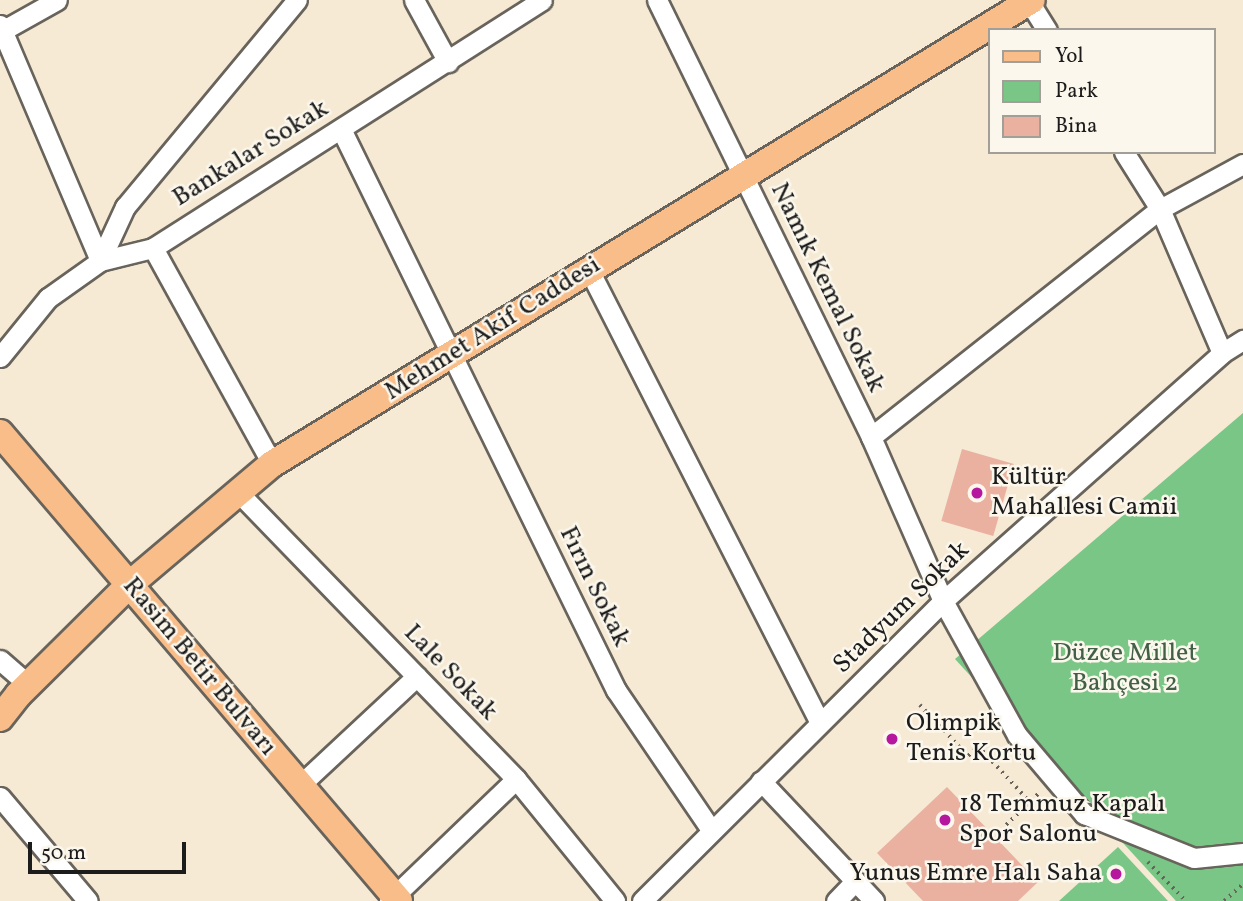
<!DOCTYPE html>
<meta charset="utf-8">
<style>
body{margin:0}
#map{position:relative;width:1243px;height:901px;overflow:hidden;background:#f6ead4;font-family:Vollkorn,serif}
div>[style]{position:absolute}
.green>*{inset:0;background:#79c686}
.building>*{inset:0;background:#eab0a0;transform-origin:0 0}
.path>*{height:3.5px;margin-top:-1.75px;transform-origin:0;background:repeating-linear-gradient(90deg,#68645c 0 2px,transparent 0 7px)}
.roads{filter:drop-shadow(2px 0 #68645c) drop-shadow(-2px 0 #68645c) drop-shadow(0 2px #68645c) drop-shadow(0 -2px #68645c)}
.minor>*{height:19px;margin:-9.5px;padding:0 9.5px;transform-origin:9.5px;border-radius:9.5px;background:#fff}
.major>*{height:26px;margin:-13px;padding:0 13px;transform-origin:13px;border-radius:13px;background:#f8bd89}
.dots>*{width:19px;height:19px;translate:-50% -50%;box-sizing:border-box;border:4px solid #fbf7ec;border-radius:50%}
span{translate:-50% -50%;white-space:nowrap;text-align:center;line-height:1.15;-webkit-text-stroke:5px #fbf7ec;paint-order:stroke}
.street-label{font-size:26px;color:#1c1c1c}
.poi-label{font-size:26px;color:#1c1c1c}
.left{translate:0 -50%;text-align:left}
.right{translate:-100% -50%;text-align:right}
.park-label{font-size:26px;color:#416046}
.legend{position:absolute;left:988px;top:28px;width:228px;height:126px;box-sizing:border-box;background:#fbf7ec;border:2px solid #a29f99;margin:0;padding:9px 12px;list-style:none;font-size:21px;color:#1c1c1c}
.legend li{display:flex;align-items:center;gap:14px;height:35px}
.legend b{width:35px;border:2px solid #a29f99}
.scale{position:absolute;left:28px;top:842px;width:158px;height:32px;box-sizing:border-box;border:4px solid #1c1c1c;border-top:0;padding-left:9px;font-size:21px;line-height:24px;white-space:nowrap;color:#1c1c1c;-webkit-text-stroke:5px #fbf7ec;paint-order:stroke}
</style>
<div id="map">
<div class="green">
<i style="clip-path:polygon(1243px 413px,1243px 901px,1176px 901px,955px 659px)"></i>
<i style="clip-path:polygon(1118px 847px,1168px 901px,1059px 901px)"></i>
</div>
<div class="building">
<i style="left:962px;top:449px;width:54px;height:75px;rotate:16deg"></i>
<i style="clip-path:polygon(947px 787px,1038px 882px,1018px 901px,923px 901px,877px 853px)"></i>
</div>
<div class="path">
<i style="left:920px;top:705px;width:70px;rotate:46.7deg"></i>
<i style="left:968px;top:756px;width:14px;rotate:-45deg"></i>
<i style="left:978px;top:746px;width:76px;rotate:47.1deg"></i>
<i style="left:1006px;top:825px;width:47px;rotate:-44.1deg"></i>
<i style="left:1148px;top:862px;width:54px;rotate:45.7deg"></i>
<i style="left:1224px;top:901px;width:25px;rotate:-42deg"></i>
</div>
<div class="roads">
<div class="minor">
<i style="left:414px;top:0;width:71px;rotate:61.3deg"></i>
<i style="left:657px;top:0;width:487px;rotate:63.9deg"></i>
<i style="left:871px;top:437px;width:179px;rotate:66.3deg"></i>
<i style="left:943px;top:601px;width:153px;rotate:61.1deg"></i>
<i style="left:1017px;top:735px;width:104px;rotate:49.7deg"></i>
<i style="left:1084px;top:814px;width:118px;rotate:21.8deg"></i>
<i style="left:1194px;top:858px;width:49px;rotate:-5.8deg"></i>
<i style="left:1028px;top:0;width:36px;rotate:58deg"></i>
<i style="left:0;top:25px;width:256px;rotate:67deg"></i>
<i style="left:0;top:32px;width:65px;rotate:-29.3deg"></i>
<i style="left:341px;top:129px;width:625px;rotate:63.89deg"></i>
<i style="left:616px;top:690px;width:169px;rotate:55.8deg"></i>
<i style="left:1124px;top:152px;width:67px;rotate:57.7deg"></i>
<i style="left:1160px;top:209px;width:157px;rotate:66.7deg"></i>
<i style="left:153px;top:248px;width:247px;rotate:61.1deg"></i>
<i style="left:100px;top:261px;width:60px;rotate:-65.2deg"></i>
<i style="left:125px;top:207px;width:269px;rotate:-50.3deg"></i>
<i style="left:589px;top:270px;width:508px;rotate:62.98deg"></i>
<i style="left:0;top:357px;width:76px;rotate:-50.9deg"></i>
<i style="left:48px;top:298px;width:64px;rotate:-35.4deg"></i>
<i style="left:100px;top:261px;width:55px;rotate:-13.8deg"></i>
<i style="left:153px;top:248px;width:461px;rotate:-32.5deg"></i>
<i style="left:871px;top:437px;width:368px;rotate:-38.3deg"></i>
<i style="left:1160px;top:209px;width:94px;rotate:-28.5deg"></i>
<i style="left:237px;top:491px;width:401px;rotate:45.9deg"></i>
<i style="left:516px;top:779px;width:157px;rotate:50.9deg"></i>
<i style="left:0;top:660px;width:38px;rotate:41deg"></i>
<i style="left:761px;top:781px;width:165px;rotate:46.7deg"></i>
<i style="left:299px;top:786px;width:161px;rotate:-43deg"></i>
<i style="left:0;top:797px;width:136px;rotate:49.8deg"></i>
<i style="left:389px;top:901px;width:176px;rotate:-43.8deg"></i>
<i style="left:642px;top:901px;width:425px;rotate:-44.9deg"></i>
<i style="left:943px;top:601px;width:373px;rotate:-41.6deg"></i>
<i style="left:1222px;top:353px;width:25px;rotate:-32deg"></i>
<i style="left:836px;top:901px;width:28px;rotate:-46deg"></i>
</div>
<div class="major">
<i style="left:0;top:433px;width:615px;rotate:49.55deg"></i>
<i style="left:0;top:718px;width:29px;rotate:-52deg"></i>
<i style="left:18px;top:695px;width:158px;rotate:-44.7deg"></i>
<i style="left:130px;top:584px;width:186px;rotate:-40.2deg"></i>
<i style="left:272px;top:464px;width:890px;rotate:-31.41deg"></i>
</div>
</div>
<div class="dots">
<i style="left:977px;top:493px;background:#b5179e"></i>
<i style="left:892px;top:739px;background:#b5179e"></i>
<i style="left:945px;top:820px;background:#b5179e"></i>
<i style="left:1116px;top:874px;background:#b5179e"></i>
</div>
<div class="street-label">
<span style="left:251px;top:154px;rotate:-32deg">Bankalar Sokak</span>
<span style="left:827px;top:288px;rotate:64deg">Namık Kemal Sokak</span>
<span style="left:493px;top:329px;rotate:-32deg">Mehmet Akif Caddesi</span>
<span style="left:594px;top:587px;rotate:64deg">Fırın Sokak</span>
<span style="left:902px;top:608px;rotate:-44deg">Stadyum Sokak</span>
<span style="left:199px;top:667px;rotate:50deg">Rasim Betir Bulvarı</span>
<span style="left:450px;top:673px;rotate:46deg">Lale Sokak</span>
</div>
<div class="poi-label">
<span class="left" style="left:991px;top:493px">Kültür<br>Mahallesi Camii</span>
<span class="left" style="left:906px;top:739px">Olimpik<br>Tenis Kortu</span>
<span class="left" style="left:959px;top:820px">18 Temmuz Kapalı<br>Spor Salonu</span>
<span class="right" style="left:1102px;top:874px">Yunus Emre Halı Saha</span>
</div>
<div class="park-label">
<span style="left:1125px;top:669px">Düzce Millet<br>Bahçesi 2</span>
</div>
<ul class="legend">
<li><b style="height:9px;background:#f8bd89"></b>Yol</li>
<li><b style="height:19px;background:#79c686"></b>Park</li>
<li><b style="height:19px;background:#eab0a0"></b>Bina</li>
</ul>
<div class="scale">50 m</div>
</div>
